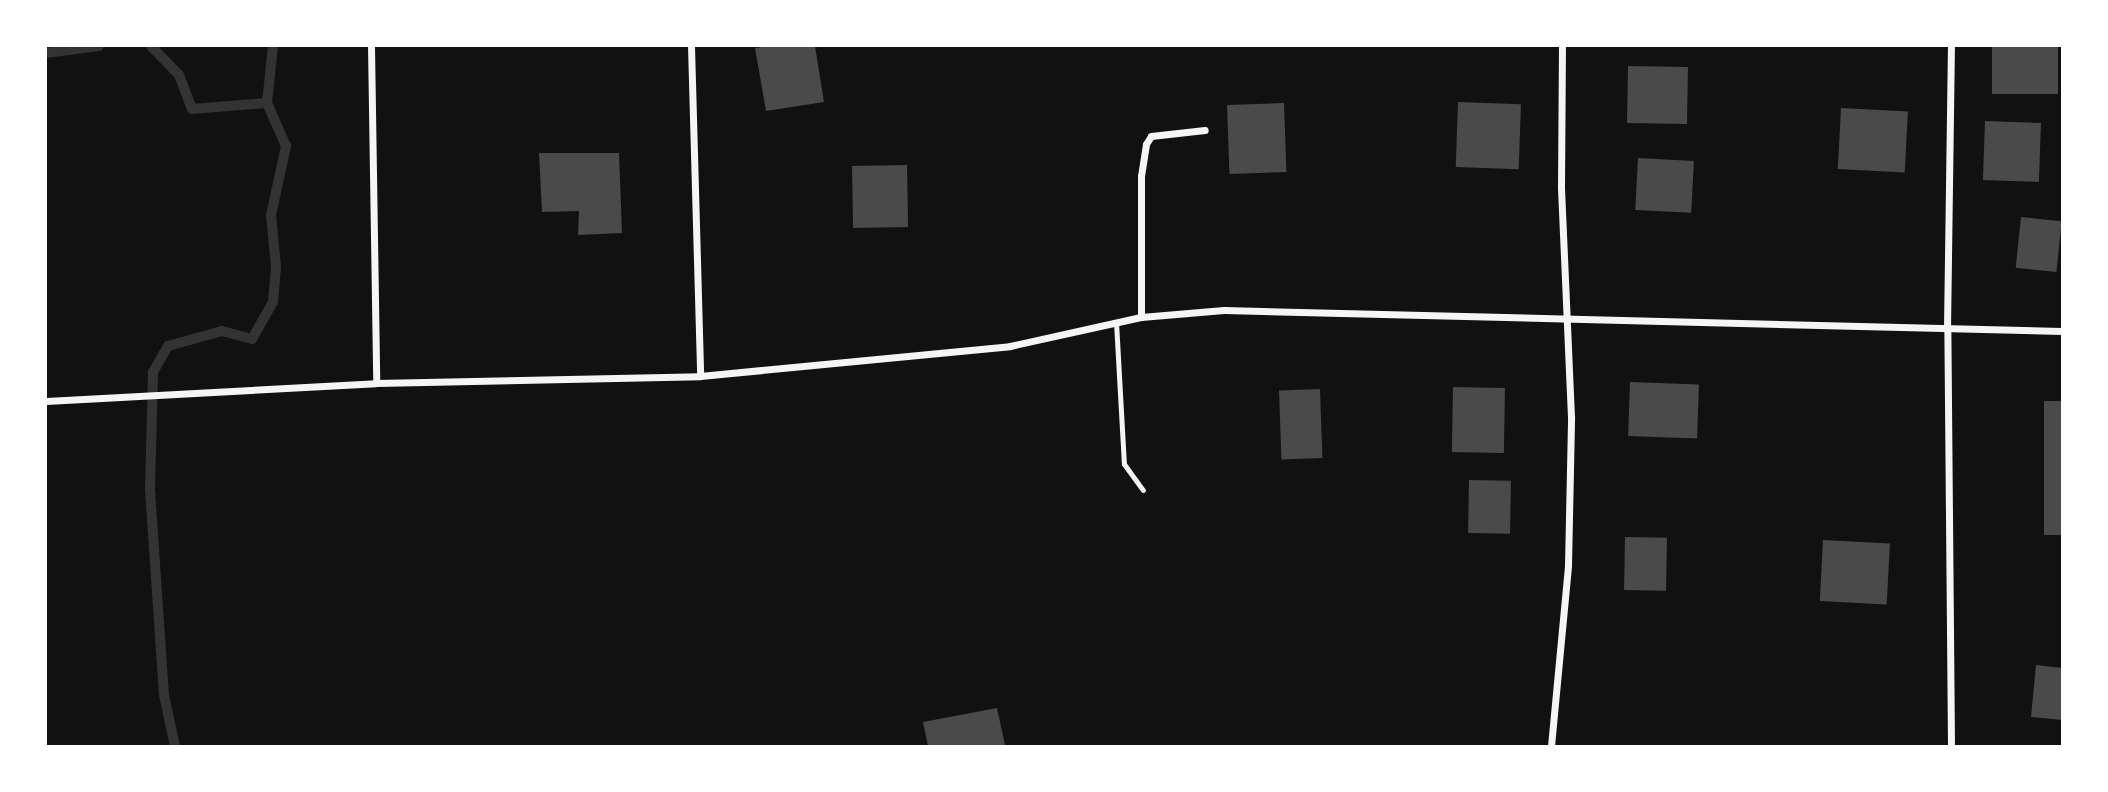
<!DOCTYPE html>
<style>
body{margin:0}
#map{position:relative;width:2108px;height:792px;overflow:hidden;background:#111;font-family:Spectral,serif}
div>[style]{position:absolute}
.stream>*{height:10px;margin:-5px;padding:0 5px;transform-origin:5px;border-radius:5px;background:#333}
.building>*{inset:0;background:#4a4a4a;transform-origin:0 0}
.service>*{height:5px;margin:-2.5px;padding:0 2.5px;transform-origin:2.5px;border-radius:2.5px;background:#f5f5f5}
.minor>*{height:7px;margin:-3.5px;padding:0 3.5px;transform-origin:3.5px;border-radius:3.5px;background:#f5f5f5}
span{translate:-50% -50%;white-space:nowrap;text-align:center;line-height:1.15;-webkit-text-stroke:6px #fff;paint-order:stroke}
.frame{position:absolute;inset:0;border:47px solid #fff;pointer-events:none}
</style>
<div id="map">
<div class="stream">
<i style="left:151px;top:46px;width:40px;rotate:46deg"></i>
<i style="left:179px;top:75px;width:36px;rotate:69deg"></i>
<i style="left:192px;top:109px;width:75px;rotate:-4.6deg"></i>
<i style="left:46px;top:53px;width:53px;rotate:-7.5deg"></i>
<i style="left:175px;top:746px;width:52px;rotate:-102.2deg"></i>
<i style="left:164px;top:695px;width:207px;rotate:-93.9deg"></i>
<i style="left:150px;top:488px;width:116px;rotate:-88.5deg"></i>
<i style="left:153px;top:372px;width:30px;rotate:-60deg"></i>
<i style="left:168px;top:346px;width:56px;rotate:-15.5deg"></i>
<i style="left:222px;top:331px;width:31px;rotate:15deg"></i>
<i style="left:252px;top:339px;width:43px;rotate:-60.4deg"></i>
<i style="left:273px;top:302px;width:35px;rotate:-85deg"></i>
<i style="left:276px;top:267px;width:52px;rotate:-95.5deg"></i>
<i style="left:271px;top:215px;width:71px;rotate:-77.7deg"></i>
<i style="left:286px;top:146px;width:47px;rotate:-113.8deg"></i>
<i style="left:267px;top:103px;width:57px;rotate:-84deg"></i>
</div>
<div class="building">
<i style="clip-path:polygon(770px 46px,815px 46px,824px 102px,766px 111px,755px 48px)"></i>
<i style="left:1992px;top:46px;width:66px;height:48px"></i>
<i style="left:1628px;top:66px;width:60px;height:57px;rotate:1deg"></i>
<i style="left:1458px;top:102px;width:63px;height:65px;rotate:2deg"></i>
<i style="left:1284px;top:103px;width:69px;height:57px;rotate:88deg"></i>
<i style="left:1841px;top:108px;width:67px;height:61px;rotate:3deg"></i>
<i style="left:1985px;top:121px;width:56px;height:59px;rotate:2deg"></i>
<i style="clip-path:polygon(539px 153px,619px 153px,622px 233px,578px 235px,579px 211px,542px 212px)"></i>
<i style="left:1638px;top:158px;width:56px;height:52px;rotate:3deg"></i>
<i style="left:907px;top:165px;width:62px;height:55px;rotate:89deg"></i>
<i style="left:2021px;top:217px;width:41px;height:51px;rotate:6deg"></i>
<i style="left:1630px;top:382px;width:69px;height:54px;rotate:2deg"></i>
<i style="left:1453px;top:387px;width:52px;height:65px;rotate:1deg"></i>
<i style="left:1320px;top:389px;width:69px;height:41px;rotate:88deg"></i>
<i style="left:2062px;top:401px;width:134px;height:18px;rotate:90deg"></i>
<i style="left:1469px;top:480px;width:42px;height:53px;rotate:1deg"></i>
<i style="left:1625px;top:537px;width:42px;height:53px;rotate:1deg"></i>
<i style="left:1823px;top:540px;width:67px;height:61px;rotate:3deg"></i>
<i style="clip-path:polygon(2036px 665px,2062px 668px,2062px 720px,2031px 717px)"></i>
<i style="clip-path:polygon(997px 708px,1005px 745px,928px 746px,923px 722px)"></i>
</div>
<div class="service">
<i style="left:1116px;top:322px;width:142px;rotate:86.8deg"></i>
<i style="left:1124px;top:464px;width:32px;rotate:54deg"></i>
</div>
<div class="minor">
<i style="left:371px;top:46px;width:337px;rotate:89.1deg"></i>
<i style="left:691px;top:46px;width:330px;rotate:88.4deg"></i>
<i style="left:1141px;top:317px;width:141px;rotate:-90deg"></i>
<i style="left:1141px;top:176px;width:32px;rotate:-81deg"></i>
<i style="left:1146px;top:144px;width:9px;rotate:-58deg"></i>
<i style="left:1151px;top:136px;width:54px;rotate:-6.3deg"></i>
<i style="left:46px;top:401px;width:330px;rotate:-3.1deg"></i>
<i style="left:376px;top:383px;width:324px;rotate:-1.2deg"></i>
<i style="left:700px;top:376px;width:311px;rotate:-5.5deg"></i>
<i style="left:1010px;top:346px;width:134px;rotate:-12.5deg"></i>
<i style="left:1141px;top:317px;width:83px;rotate:-4.8deg"></i>
<i style="left:1224px;top:310px;width:838px;rotate:1.44deg"></i>
<i style="left:1551px;top:746px;width:182px;rotate:-84.6deg"></i>
<i style="left:1568px;top:565px;width:148px;rotate:-88.8deg"></i>
<i style="left:1571px;top:417px;width:229px;rotate:-92.5deg"></i>
<i style="left:1561px;top:188px;width:142px;rotate:-89.6deg"></i>
<i style="left:1951px;top:746px;width:417px;rotate:-90.5deg"></i>
<i style="left:1947px;top:329px;width:283px;rotate:-89.2deg"></i>
</div>
<div class="frame"></div>
</div>
